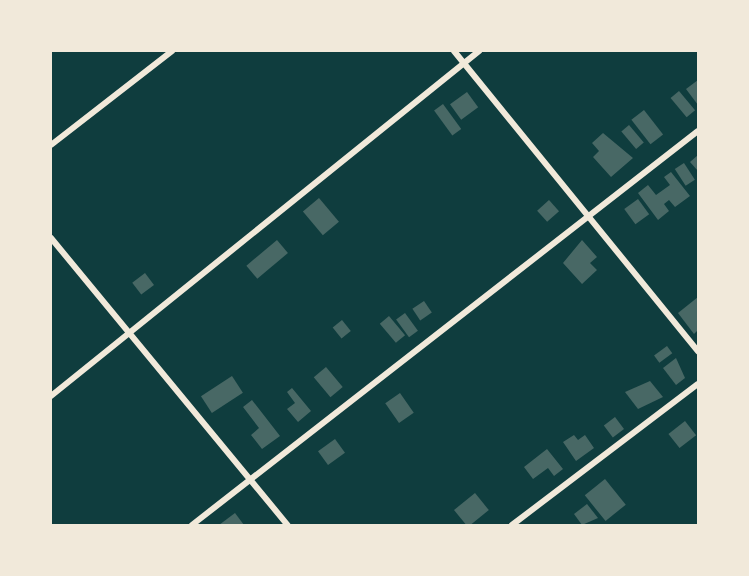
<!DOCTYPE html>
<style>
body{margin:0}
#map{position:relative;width:749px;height:576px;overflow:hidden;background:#0f3d3e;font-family:"IBM Plex Sans",sans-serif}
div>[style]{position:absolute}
.building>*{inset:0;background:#486865;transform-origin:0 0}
.minor>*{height:6px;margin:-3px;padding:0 3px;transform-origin:3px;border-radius:3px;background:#f1e9da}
span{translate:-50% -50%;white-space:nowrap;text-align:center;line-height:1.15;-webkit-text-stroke:4.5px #f1e9da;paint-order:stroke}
.frame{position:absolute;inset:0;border:52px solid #f1e9da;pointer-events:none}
</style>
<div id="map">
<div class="building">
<i style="clip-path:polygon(698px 80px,698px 105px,686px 89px)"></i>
<i style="left:679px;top:91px;width:25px;height:11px;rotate:50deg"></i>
<i style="left:467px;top:92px;width:19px;height:21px;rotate:54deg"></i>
<i style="left:443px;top:104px;width:31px;height:11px;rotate:54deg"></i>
<i style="left:644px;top:110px;width:31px;height:16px;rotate:52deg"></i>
<i style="left:629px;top:125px;width:23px;height:10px;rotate:50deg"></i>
<i style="clip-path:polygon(603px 133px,633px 158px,611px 177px,593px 157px,599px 151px,592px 143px)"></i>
<i style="clip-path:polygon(698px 155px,698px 171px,690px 162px)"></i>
<i style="left:684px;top:163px;width:20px;height:11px;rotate:57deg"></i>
<i style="clip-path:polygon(671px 172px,690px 196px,675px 207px,669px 200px,664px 204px,669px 211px,658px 220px,638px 193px,648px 185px,656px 195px,670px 185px,664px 177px)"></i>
<i style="left:319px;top:198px;width:31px;height:21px;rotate:50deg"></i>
<i style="left:638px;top:199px;width:19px;height:17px;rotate:54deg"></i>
<i style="left:549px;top:200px;width:15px;height:16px;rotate:48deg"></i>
<i style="left:277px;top:240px;width:17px;height:40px;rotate:50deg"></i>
<i style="clip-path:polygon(582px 240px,597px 257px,590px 263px,597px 270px,582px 284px,563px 263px)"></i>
<i style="left:145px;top:273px;width:15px;height:16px;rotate:53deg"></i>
<i style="clip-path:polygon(698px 297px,698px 330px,694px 334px,678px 313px)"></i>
<i style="left:424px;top:301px;width:14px;height:14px;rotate:56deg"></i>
<i style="left:405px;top:313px;width:22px;height:11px;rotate:54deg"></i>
<i style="left:389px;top:316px;width:25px;height:12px;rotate:50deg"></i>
<i style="left:342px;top:320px;width:14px;height:12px;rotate:51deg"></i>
<i style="left:667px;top:346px;width:9px;height:16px;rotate:54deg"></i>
<i style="clip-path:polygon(676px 358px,685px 378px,676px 385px,663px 368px)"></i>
<i style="left:326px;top:367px;width:26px;height:16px;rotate:50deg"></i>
<i style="left:232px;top:376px;width:20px;height:37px;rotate:57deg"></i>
<i style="clip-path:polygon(650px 381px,663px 397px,638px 409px,625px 392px)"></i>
<i style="clip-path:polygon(292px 388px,311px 411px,298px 422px,287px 409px,295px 403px,287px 392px)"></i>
<i style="left:400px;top:393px;width:24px;height:18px;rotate:55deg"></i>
<i style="clip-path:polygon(252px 400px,280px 436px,262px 449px,251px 435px,259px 428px,243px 407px)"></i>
<i style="left:615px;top:417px;width:15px;height:14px;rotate:53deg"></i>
<i style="left:685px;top:421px;width:18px;height:21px;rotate:52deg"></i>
<i style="clip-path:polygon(574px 435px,578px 440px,585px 435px,594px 448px,576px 461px,563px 442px)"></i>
<i style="left:335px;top:439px;width:17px;height:21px;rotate:54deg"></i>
<i style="clip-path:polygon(547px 449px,563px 469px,554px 476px,548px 468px,533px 479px,524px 467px)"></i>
<i style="left:605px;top:479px;width:33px;height:26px;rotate:51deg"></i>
<i style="left:475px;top:493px;width:22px;height:27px;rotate:51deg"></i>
<i style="clip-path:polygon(587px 504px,598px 518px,582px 525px,574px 514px)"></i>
<i style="clip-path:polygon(235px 513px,244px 525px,219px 525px)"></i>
</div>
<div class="minor">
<i style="left:454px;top:51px;width:387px;rotate:50.9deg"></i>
<i style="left:51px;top:145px;width:153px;rotate:-37.8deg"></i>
<i style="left:51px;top:238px;width:372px;rotate:50.5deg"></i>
<i style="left:51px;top:396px;width:550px;rotate:-38.87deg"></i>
<i style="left:192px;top:525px;width:641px;rotate:-37.91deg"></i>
<i style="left:512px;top:525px;width:233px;rotate:-37.2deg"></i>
</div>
<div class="frame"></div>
</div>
